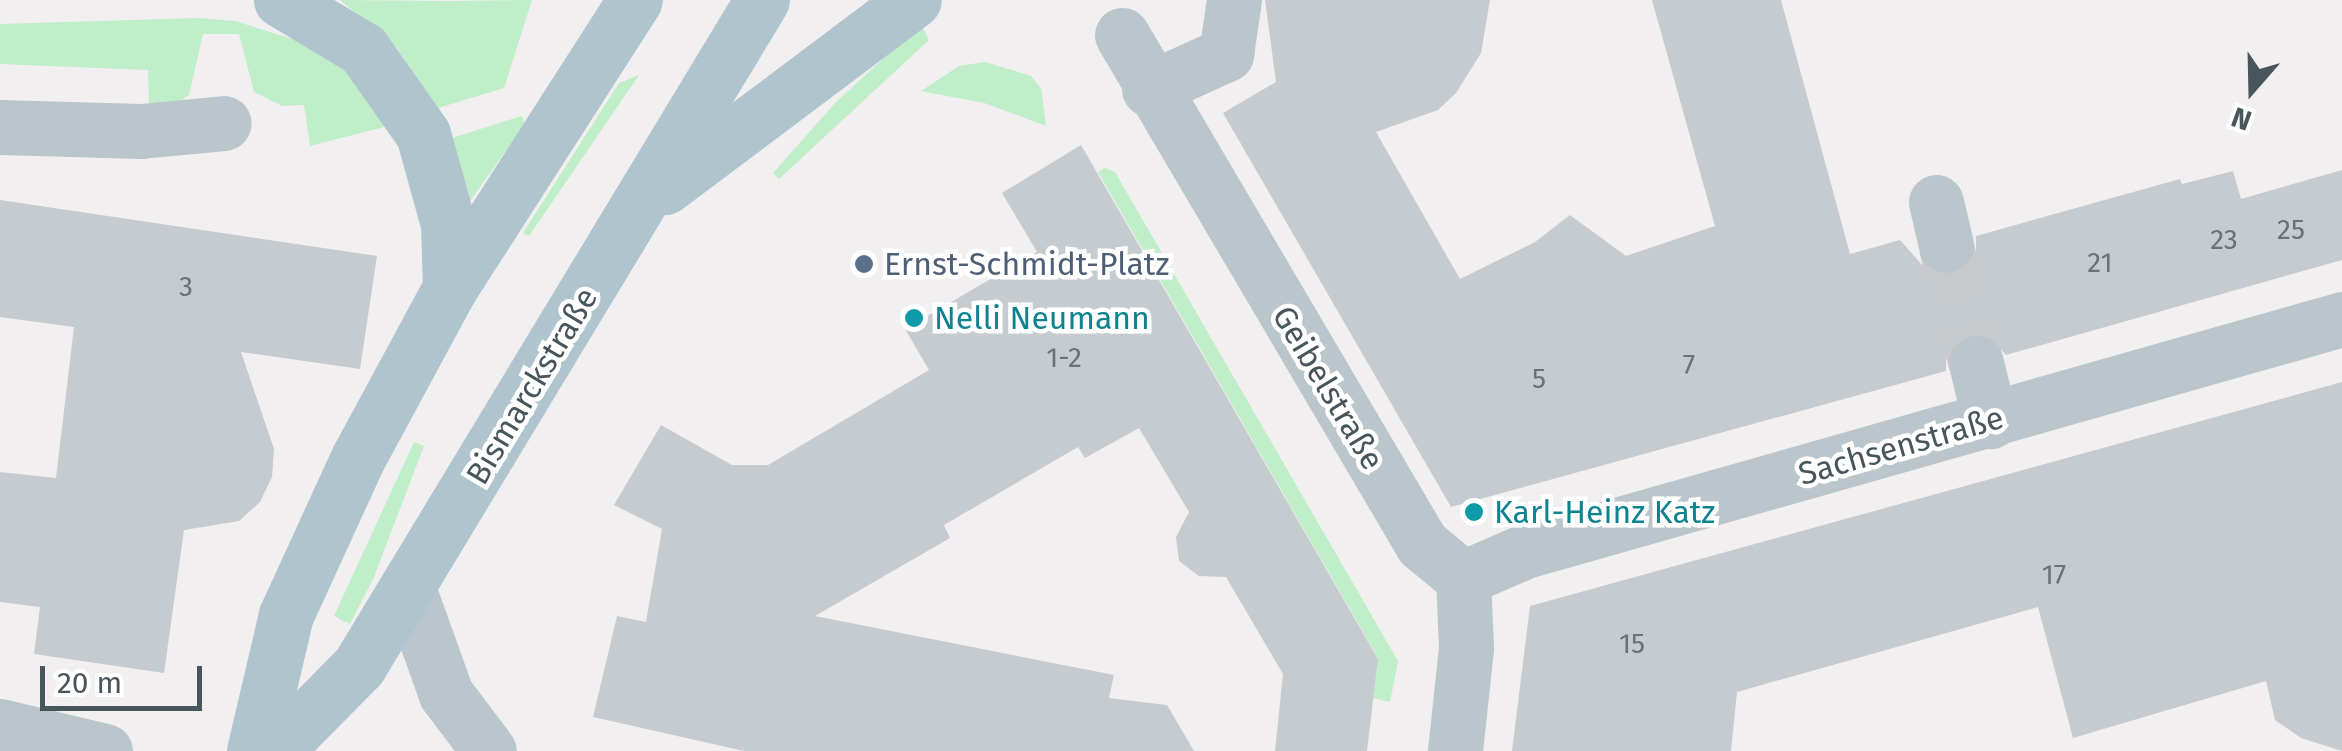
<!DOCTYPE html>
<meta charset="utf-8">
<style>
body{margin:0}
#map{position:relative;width:2342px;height:751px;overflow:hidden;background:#f2eff0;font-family:"Fira Sans",sans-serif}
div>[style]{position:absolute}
.green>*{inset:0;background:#bfeec9}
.building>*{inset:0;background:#c6cbcf}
.minor-tunnel>*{height:55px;margin-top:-27.5px;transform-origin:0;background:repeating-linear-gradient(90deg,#c8c9cb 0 55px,transparent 0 83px)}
.minor>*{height:55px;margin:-27.5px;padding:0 27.5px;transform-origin:27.5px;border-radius:27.5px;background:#bbc6cc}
.major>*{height:55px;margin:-27.5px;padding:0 27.5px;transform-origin:27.5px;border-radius:27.5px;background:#b0c4cd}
.dots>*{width:28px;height:28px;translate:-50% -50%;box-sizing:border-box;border:5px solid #fff;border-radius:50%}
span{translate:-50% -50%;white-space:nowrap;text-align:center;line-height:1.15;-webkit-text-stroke:9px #fff;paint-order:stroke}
.number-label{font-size:28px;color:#687379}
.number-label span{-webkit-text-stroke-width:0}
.service-label{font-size:32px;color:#4e5e75}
.left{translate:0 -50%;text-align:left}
.culture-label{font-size:32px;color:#0d838f}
.street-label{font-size:32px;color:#48565c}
.north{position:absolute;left:2202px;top:40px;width:100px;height:100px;-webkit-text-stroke:8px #fff;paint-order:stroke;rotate:200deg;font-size:28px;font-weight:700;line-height:40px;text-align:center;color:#48565c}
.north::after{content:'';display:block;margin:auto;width:35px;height:45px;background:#48565c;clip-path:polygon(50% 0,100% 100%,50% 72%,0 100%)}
.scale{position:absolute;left:40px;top:666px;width:162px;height:45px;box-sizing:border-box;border:5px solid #48565c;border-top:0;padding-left:12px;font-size:30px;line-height:35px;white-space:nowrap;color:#48565c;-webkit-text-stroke:8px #fff;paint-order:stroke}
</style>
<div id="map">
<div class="green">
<i style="clip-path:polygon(340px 0,449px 1px,532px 0,504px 88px,435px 109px,397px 48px)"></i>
<i style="clip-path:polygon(199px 18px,235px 21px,312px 45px,347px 66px,388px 126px,310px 146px,304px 105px,282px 106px,254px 92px,239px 34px,203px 34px,189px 95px,169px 109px,149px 107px,148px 70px,0 64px,0 24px)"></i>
<i style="clip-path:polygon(921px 24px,929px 40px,779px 179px,773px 173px,836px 102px)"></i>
<i style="clip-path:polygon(985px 62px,1031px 76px,1041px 88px,1046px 126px,984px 103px,921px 91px,959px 66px)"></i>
<i style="clip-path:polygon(639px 75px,529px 236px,523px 233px,619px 83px)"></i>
<i style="clip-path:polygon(522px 116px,525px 124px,468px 204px,445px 140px)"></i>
<i style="clip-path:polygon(1105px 168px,1115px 172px,1398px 661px,1390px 702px,1373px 698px,1378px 658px,1098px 172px)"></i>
<i style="clip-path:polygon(414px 442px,424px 446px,374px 577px,350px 624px,343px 621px,334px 616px)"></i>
</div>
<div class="building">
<i style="clip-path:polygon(1265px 0,1490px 0,1481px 53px,1456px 93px,1438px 110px,1376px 132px,1460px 279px,1535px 242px,1570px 215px,1626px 256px,1715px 226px,1652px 0,1781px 0,1850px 254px,1900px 240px,1924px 267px,1952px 276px,1976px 255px,1976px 236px,2180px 179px,2182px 184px,2233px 171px,2241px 199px,2342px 170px,2342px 260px,2006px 355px,1986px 333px,1968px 333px,1946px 353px,1946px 371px,1451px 507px,1223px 113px,1276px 82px)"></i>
<i style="clip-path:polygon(1081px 145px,1378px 659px,1367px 751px,1275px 751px,1283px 674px,1226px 577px,1199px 576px,1179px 561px,1176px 537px,1189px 512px,1139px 428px,1085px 458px,1078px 447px,944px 525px,950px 538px,815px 616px,1114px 675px,1109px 698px,1167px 705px,1194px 751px,744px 751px,593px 717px,617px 616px,646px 622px,662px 529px,614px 505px,661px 425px,732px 465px,768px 465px,929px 370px,905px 329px,1037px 252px,1002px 193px)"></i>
<i style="clip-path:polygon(0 200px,377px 256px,360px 369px,241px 352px,274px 449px,272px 477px,260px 502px,239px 521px,184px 530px,164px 673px,34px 654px,40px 607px,0 602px,0 472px,56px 478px,74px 327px,0 317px)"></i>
<i style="clip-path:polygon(2342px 382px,2342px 751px,2301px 738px,2275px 720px,2266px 681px,2073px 738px,2038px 607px,1737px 692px,1731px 751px,1512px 751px,1530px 606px)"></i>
</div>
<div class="minor-tunnel">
<i style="left:1946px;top:245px;width:122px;rotate:75.7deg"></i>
</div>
<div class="minor">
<i style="left:1122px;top:35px;width:591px;rotate:59.49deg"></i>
<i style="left:1422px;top:544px;width:53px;rotate:39.7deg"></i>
<i style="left:1463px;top:578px;width:70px;rotate:87.5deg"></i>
<i style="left:1466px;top:648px;width:104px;rotate:96.1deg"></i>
<i style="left:1149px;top:89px;width:85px;rotate:-24.4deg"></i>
<i style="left:1226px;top:54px;width:55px;rotate:-81.6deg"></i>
<i style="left:0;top:127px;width:141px;rotate:1.6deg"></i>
<i style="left:141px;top:131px;width:83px;rotate:-5.5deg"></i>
<i style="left:1936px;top:202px;width:44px;rotate:76.9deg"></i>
<i style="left:1976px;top:363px;width:60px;rotate:76.4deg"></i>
<i style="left:1463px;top:578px;width:68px;rotate:-23.5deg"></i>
<i style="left:1525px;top:551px;width:849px;rotate:-15.85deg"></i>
<i style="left:408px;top:588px;width:113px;rotate:70.3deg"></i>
<i style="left:446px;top:694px;width:71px;rotate:53deg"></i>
<i style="left:0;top:726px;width:108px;rotate:13.4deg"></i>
</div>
<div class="major">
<i style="left:281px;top:0;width:96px;rotate:30.9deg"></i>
<i style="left:363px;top:49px;width:104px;rotate:54.8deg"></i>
<i style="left:423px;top:134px;width:93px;rotate:74.5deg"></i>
<i style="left:448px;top:224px;width:64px;rotate:88.2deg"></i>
<i style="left:665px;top:187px;width:311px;rotate:-36.9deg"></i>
<i style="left:254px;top:751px;width:140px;rotate:-76.8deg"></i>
<i style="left:286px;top:615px;width:173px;rotate:-65.4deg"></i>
<i style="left:358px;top:458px;width:193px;rotate:-61.6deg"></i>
<i style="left:450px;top:288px;width:342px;rotate:-57.3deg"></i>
<i style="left:275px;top:751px;width:120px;rotate:-45.3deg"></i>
<i style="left:359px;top:666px;width:778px;rotate:-58.82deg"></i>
</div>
<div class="dots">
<i style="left:864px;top:264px;background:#5c6f8a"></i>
<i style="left:914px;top:318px;background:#0f9aa8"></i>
<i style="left:1474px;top:512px;background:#0f9aa8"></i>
</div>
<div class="number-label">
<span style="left:2291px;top:230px">25</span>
<span style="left:2224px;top:240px">23</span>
<span style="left:2100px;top:263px">21</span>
<span style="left:186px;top:287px">3</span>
<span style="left:1064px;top:358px">1-2</span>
<span style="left:1689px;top:365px">7</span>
<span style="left:1539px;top:379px">5</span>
<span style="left:2054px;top:575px">17</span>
<span style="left:1632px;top:644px">15</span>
</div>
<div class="service-label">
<span class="left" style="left:884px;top:264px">Ernst-Schmidt-Platz</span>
</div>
<div class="culture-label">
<span class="left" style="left:934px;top:318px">Nelli Neumann</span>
<span class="left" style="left:1494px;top:512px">Karl-Heinz Katz</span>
</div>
<div class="street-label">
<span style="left:532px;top:386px;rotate:-59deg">Bismarckstraße</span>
<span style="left:1328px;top:388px;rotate:59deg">Geibelstraße</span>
<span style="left:1901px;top:446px;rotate:-16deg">Sachsenstraße</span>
</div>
<div class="north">N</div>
<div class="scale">20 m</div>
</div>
